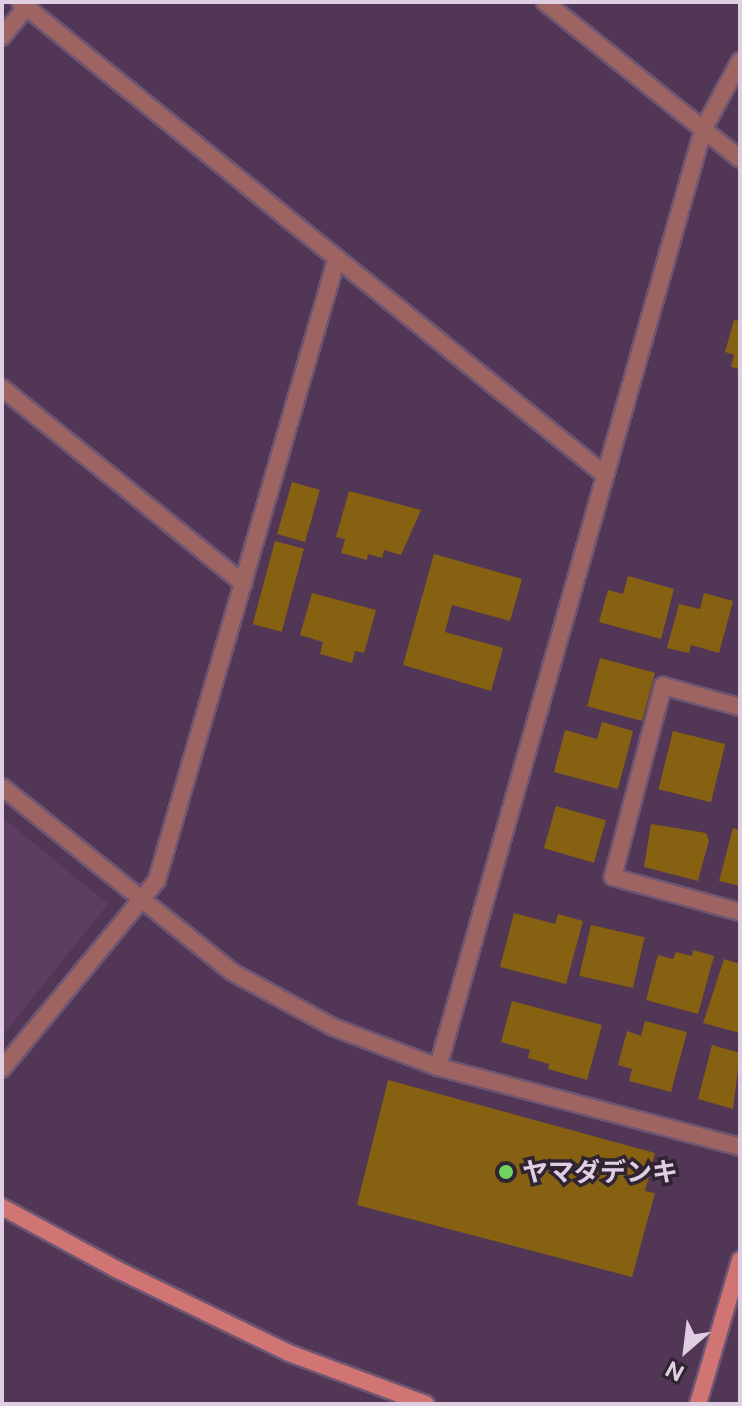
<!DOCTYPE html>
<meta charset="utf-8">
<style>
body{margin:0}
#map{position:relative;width:742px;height:1406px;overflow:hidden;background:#523656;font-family:"Public Sans","Noto Sans JP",sans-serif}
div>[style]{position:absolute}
.built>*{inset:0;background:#5e3d63}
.building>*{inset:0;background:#856111;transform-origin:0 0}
.roads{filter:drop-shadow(2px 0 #6e5572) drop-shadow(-2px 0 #6e5572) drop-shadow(0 2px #6e5572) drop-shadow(0 -2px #6e5572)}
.lane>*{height:16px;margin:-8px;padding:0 8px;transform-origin:8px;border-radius:8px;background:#9e6462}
.street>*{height:16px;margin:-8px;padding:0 8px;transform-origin:8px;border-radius:8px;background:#9e6462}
.secondary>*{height:16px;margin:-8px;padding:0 8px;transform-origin:8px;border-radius:8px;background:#d07574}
.dots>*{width:22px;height:22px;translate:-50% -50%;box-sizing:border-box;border:4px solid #302332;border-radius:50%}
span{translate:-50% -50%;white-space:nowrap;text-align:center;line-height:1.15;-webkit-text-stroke:7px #302332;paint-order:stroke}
.poi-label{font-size:26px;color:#e0cfe3;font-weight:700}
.left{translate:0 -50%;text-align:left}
.frame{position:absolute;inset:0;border:4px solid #e0cfe3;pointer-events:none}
.north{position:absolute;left:646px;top:1310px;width:80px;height:80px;-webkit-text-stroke:6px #302332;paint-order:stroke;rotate:208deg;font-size:22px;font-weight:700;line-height:32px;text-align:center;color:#e0cfe3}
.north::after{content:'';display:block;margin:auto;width:28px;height:36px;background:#e0cfe3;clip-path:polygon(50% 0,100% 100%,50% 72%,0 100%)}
</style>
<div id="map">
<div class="built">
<i style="clip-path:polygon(2px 817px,108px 904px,2px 1036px)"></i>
</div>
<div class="building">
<i style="clip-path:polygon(734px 320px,740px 321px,740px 369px,731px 367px,734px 355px,725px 352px)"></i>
<i style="left:292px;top:482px;width:29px;height:54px;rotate:16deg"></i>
<i style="clip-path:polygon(349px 491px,421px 510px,401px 555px,384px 550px,382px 558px,368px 554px,367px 560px,341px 553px,345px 539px,336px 537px)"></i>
<i style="left:275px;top:541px;width:30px;height:86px;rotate:15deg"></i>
<i style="clip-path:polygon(434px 554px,522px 579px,510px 621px,452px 605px,445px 632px,503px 648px,491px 691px,403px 665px)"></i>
<i style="clip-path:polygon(628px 576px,674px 589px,661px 639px,599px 622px,608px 590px,623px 594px)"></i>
<i style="clip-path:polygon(312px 593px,376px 610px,364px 653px,355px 651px,352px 663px,320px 654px,323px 642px,300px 635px)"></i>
<i style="clip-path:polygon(704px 593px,733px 601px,719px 653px,691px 645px,689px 653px,667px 648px,679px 604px,700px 609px)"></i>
<i style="left:600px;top:658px;width:57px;height:50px;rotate:15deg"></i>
<i style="clip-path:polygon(602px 722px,633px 731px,618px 789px,554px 772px,565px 730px,597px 739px)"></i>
<i style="left:673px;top:731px;width:54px;height:60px;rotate:14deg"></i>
<i style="left:556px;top:806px;width:52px;height:44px;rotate:16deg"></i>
<i style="clip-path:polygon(651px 824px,706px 833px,709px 840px,698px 881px,644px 867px)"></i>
<i style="clip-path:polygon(733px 828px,740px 830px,740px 886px,719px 881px)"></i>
<i style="clip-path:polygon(514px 913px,555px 924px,558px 914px,583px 921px,566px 984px,500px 967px)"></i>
<i style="left:591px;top:925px;width:55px;height:52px;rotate:13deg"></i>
<i style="clip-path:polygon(693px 950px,714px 956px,698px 1014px,646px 1000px,658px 955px,673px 959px,676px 952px,692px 956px)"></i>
<i style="clip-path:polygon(724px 959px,740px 964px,740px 1033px,703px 1023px)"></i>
<i style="clip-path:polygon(512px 1001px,602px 1025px,587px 1080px,548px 1069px,549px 1064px,528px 1058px,530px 1050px,501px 1042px)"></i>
<i style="clip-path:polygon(645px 1021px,687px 1032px,671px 1092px,629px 1081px,632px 1069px,618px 1065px,627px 1031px,641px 1036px)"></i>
<i style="clip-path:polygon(712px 1045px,740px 1053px,733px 1109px,698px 1099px)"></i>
<i style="clip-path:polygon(388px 1080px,655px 1153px,645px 1191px,655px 1193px,632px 1277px,357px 1205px)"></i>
</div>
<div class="roads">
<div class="lane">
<i style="left:740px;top:707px;width:80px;rotate:-164.7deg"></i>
<i style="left:663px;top:686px;width:197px;rotate:104.7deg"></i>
<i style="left:613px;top:877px;width:132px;rotate:15.4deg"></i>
</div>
<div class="street">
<i style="left:20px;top:2px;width:752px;rotate:38.96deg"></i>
<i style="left:545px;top:2px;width:250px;rotate:38.8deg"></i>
<i style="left:2px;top:37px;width:45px;rotate:-51.3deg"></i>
<i style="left:2px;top:388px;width:311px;rotate:39deg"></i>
<i style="left:2px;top:787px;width:295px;rotate:38.8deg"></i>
<i style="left:232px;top:972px;width:115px;rotate:28.6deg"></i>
<i style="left:333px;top:1027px;width:112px;rotate:20.9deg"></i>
<i style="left:438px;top:1067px;width:312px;rotate:14.8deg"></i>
<i style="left:438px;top:1067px;width:974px;rotate:-74.21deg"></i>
<i style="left:703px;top:130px;width:78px;rotate:-61.8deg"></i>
<i style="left:2px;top:1069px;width:244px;rotate:-50.6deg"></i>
<i style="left:157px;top:880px;width:644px;rotate:-73.87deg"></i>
</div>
<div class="secondary">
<i style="left:2px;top:1207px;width:130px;rotate:28.5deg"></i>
<i style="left:116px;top:1269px;width:192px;rotate:25.9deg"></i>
<i style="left:289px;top:1353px;width:146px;rotate:20.4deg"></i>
<i style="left:698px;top:1404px;width:150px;rotate:-73.7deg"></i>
</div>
</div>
<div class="dots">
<i style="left:506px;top:1172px;background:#6dd361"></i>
</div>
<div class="poi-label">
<span class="left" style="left:522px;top:1172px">ヤマダデンキ</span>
</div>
<div class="frame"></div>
<div class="north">N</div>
</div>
